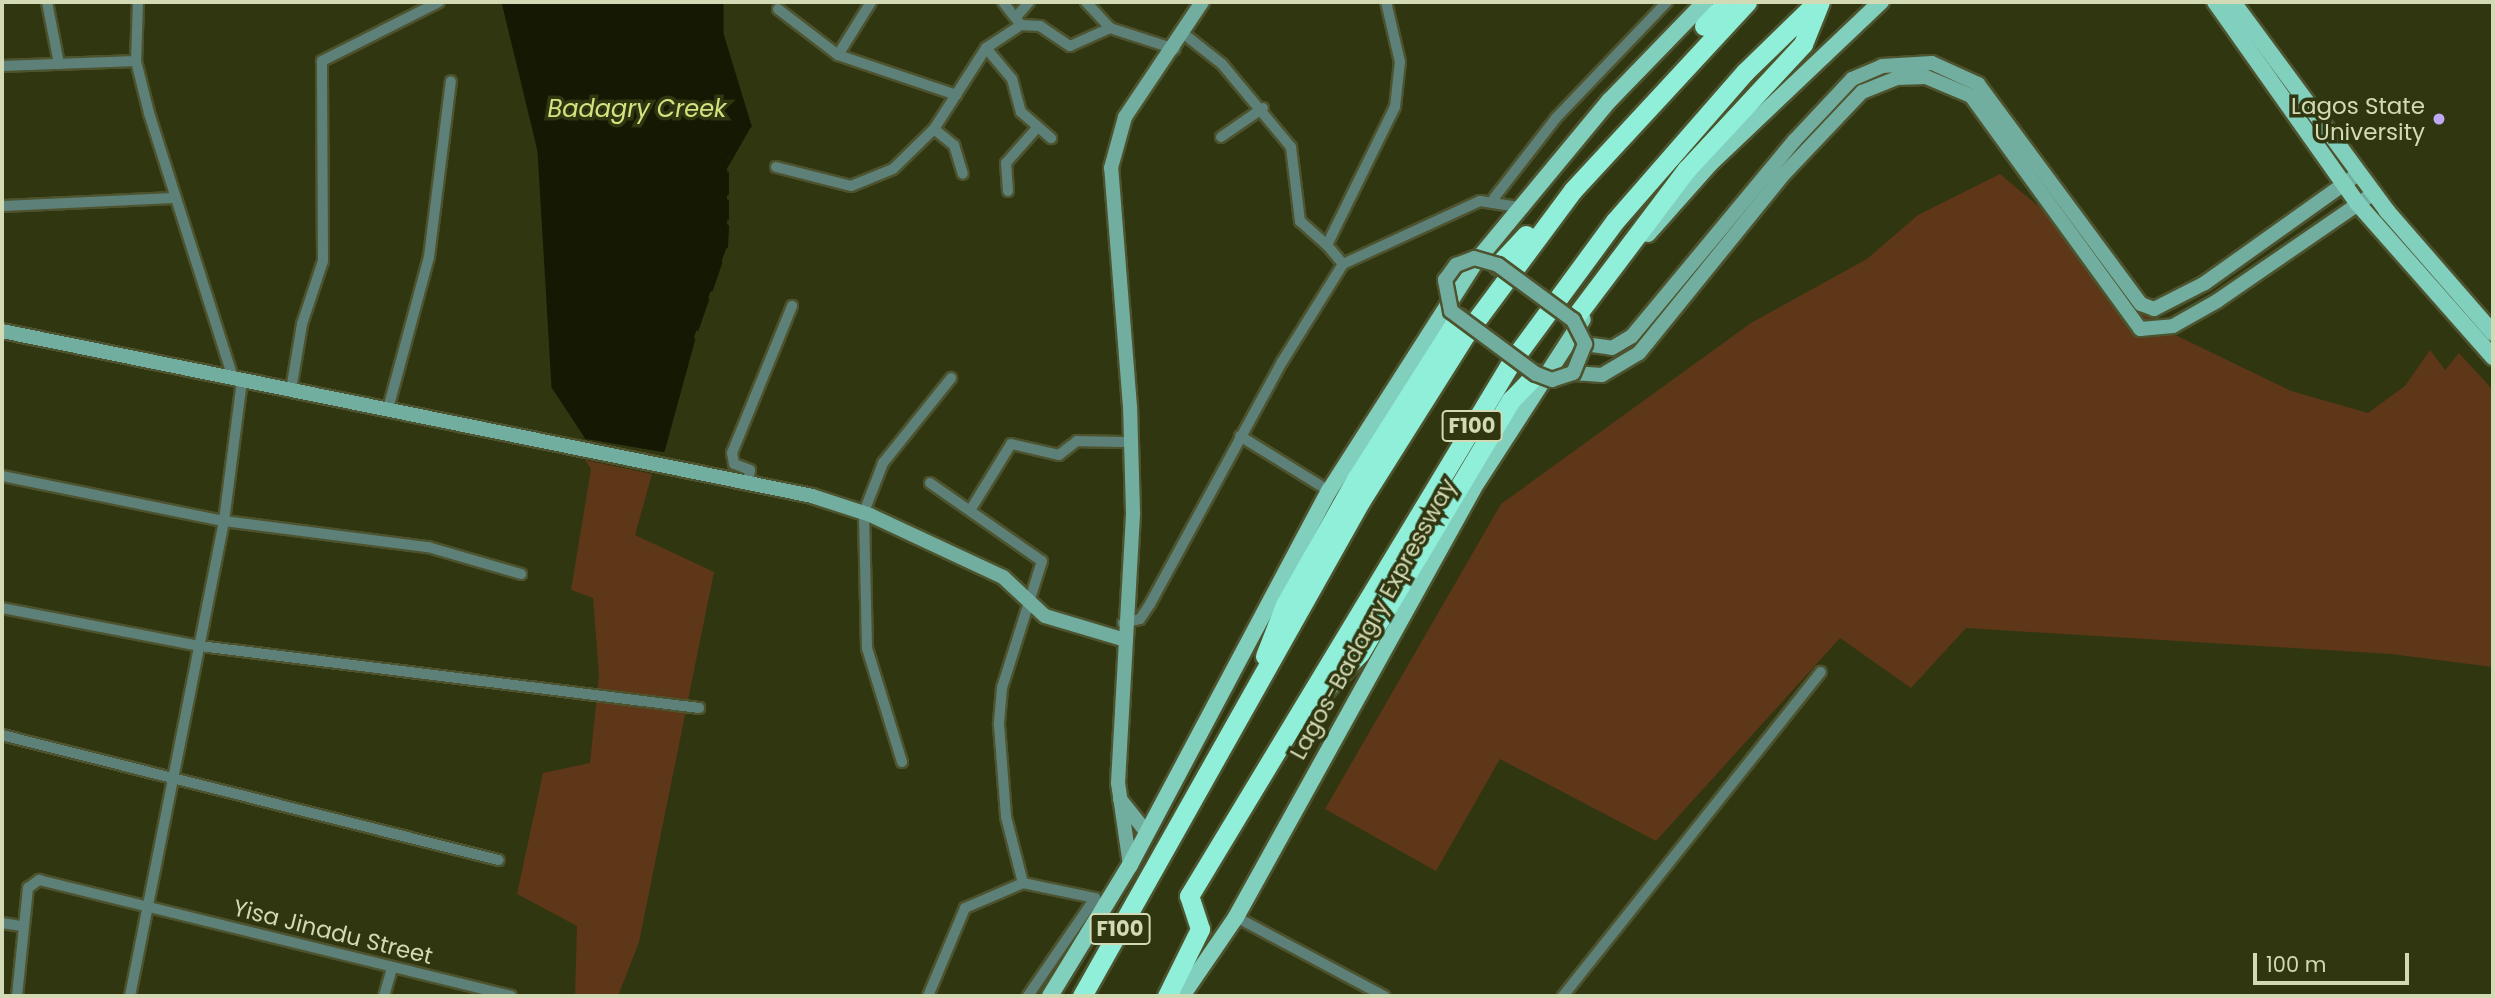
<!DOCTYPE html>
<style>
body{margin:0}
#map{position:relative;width:2495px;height:998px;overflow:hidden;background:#303610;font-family:Poppins,sans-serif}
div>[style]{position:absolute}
.green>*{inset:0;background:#5d3718}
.water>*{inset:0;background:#151803}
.stream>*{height:3.5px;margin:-1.75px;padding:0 1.75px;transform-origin:1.75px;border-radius:1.75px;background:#151803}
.roads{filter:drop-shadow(2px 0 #4d532e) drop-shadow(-2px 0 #4d532e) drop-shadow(0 2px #4d532e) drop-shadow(0 -2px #4d532e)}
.street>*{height:10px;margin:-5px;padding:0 5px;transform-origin:5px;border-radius:5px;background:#5d8178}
.secondary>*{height:14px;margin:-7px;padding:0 7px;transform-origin:7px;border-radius:7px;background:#72ae9f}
.primary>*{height:16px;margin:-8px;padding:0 8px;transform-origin:8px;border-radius:8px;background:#81d0be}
.highway>*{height:19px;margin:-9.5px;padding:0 9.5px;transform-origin:9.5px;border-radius:9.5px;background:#8fefd9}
.bridges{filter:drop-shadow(2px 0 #4d532e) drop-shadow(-2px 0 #4d532e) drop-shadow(0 2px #4d532e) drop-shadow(0 -2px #4d532e)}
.secondary-bridge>*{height:14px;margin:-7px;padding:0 7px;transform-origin:7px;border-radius:7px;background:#72ae9f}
.dots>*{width:19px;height:19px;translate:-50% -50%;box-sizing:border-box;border:4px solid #303610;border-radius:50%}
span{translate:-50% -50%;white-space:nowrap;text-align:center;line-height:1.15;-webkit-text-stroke:7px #303610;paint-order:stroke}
.shield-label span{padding:2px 5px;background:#303610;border:2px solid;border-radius:5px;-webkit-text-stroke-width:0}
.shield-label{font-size:21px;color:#d1d9b5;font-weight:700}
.poi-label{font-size:23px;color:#d1d9b5}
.right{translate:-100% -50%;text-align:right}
.street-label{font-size:23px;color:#d1d9b5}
.water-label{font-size:24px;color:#d1e480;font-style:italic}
.frame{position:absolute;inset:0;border:4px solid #d1d9b5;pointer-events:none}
.scale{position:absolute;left:2253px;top:953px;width:156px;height:32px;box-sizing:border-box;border:4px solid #d1d9b5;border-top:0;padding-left:9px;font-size:21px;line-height:24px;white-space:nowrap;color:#d1d9b5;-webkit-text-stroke:5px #303610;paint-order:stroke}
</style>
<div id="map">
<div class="green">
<i style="clip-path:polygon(2000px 174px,2093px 252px,2165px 330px,2291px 391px,2368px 413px,2405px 386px,2430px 350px,2445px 370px,2459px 353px,2493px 390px,2493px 667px,2391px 654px,1966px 628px,1911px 688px,1840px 638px,1656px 841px,1500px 759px,1436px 871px,1325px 809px,1501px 504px,1751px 323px,1867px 259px,1918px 215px)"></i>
<i style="clip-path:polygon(585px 460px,652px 474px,635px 535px,714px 572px,639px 942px,618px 996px,575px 996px,577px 926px,517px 894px,543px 773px,590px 763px,599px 675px,593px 598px,571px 590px,591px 469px)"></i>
</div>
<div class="water">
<i style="clip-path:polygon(504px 2px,722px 2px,722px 34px,750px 126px,727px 160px,727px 246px,686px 359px,663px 450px,587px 437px,554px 387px,540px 151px)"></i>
</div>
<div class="stream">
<i style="left:504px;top:2px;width:153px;rotate:76.4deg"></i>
<i style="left:540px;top:151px;width:236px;rotate:86.6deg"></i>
<i style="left:554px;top:387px;width:60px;rotate:56.6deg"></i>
<i style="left:587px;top:437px;width:77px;rotate:9.7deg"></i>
<i style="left:663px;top:450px;width:114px;rotate:-74.7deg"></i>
<i style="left:722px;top:2px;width:32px;rotate:90deg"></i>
<i style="left:722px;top:34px;width:96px;rotate:73.1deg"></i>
<i style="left:750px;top:126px;width:46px;rotate:119.9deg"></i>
<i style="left:727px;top:194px;width:20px;rotate:-90deg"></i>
<i style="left:727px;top:219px;width:17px;rotate:-90deg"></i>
<i style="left:726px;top:247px;width:20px;rotate:-87deg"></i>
<i style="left:711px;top:290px;width:28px;rotate:-71deg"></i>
<i style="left:697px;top:329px;width:31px;rotate:-71deg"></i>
</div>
<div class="roads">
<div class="street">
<i style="left:47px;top:2px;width:63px;rotate:79deg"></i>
<i style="left:138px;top:2px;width:59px;rotate:91.9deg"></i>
<i style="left:136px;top:61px;width:54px;rotate:76deg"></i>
<i style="left:149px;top:113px;width:278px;rotate:72.4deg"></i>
<i style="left:1003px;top:2px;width:29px;rotate:52deg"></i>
<i style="left:1086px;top:2px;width:35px;rotate:47deg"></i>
<i style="left:778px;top:9px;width:76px;rotate:37.5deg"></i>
<i style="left:838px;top:55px;width:125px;rotate:18.7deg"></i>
<i style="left:1016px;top:17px;width:20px;rotate:-49deg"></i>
<i style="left:1184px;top:34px;width:48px;rotate:38.3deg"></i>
<i style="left:1222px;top:64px;width:108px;rotate:50.3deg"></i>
<i style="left:1291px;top:147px;width:75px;rotate:83.1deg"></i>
<i style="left:1300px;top:221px;width:36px;rotate:42deg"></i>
<i style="left:986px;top:48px;width:40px;rotate:50deg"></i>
<i style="left:1012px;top:79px;width:34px;rotate:75deg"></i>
<i style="left:1021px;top:112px;width:40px;rotate:41deg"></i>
<i style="left:838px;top:55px;width:62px;rotate:-58.1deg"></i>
<i style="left:2px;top:66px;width:134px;rotate:-2.1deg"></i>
<i style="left:934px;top:129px;width:26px;rotate:39deg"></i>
<i style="left:954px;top:145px;width:30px;rotate:73deg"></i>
<i style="left:1221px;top:137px;width:51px;rotate:-34.6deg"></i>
<i style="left:776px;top:167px;width:77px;rotate:14.2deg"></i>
<i style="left:851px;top:186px;width:45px;rotate:-22deg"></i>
<i style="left:893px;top:169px;width:57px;rotate:-44.3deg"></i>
<i style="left:934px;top:129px;width:96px;rotate:-57.3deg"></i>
<i style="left:986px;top:48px;width:42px;rotate:-33.3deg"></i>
<i style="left:1021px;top:25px;width:19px;rotate:3deg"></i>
<i style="left:1040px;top:26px;width:36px;rotate:34deg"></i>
<i style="left:1070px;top:46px;width:44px;rotate:-24.2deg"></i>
<i style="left:1110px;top:28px;width:68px;rotate:17.9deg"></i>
<i style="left:1008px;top:191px;width:28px;rotate:-94deg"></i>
<i style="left:1006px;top:163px;width:45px;rotate:-48.6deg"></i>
<i style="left:1494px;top:198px;width:101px;rotate:-52.2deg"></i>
<i style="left:1556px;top:118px;width:161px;rotate:-46.3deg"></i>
<i style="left:2px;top:206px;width:172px;rotate:-2.7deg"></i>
<i style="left:1343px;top:264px;width:25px;rotate:-130deg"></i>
<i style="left:1327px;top:245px;width:154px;rotate:-63.8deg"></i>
<i style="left:1395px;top:107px;width:45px;rotate:-83.7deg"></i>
<i style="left:1400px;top:62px;width:62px;rotate:-103.1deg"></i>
<i style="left:291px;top:390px;width:67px;rotate:-80.5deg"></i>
<i style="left:302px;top:324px;width:66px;rotate:-71.6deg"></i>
<i style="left:323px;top:261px;width:200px;rotate:-90.3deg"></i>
<i style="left:322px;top:61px;width:131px;rotate:-26.8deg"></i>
<i style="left:389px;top:405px;width:153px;rotate:-74.9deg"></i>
<i style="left:429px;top:257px;width:177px;rotate:-82.9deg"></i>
<i style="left:1240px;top:436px;width:105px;rotate:31.7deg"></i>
<i style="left:2px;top:476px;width:227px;rotate:11.5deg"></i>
<i style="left:224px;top:521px;width:206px;rotate:7.3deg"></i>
<i style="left:428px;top:547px;width:97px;rotate:16.2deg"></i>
<i style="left:930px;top:483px;width:136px;rotate:34.9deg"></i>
<i style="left:1042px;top:561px;width:133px;rotate:107.5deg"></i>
<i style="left:1002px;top:688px;width:37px;rotate:95deg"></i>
<i style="left:999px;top:725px;width:92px;rotate:85.6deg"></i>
<i style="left:1006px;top:817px;width:68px;rotate:75.6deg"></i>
<i style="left:748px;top:484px;width:14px;rotate:-82deg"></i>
<i style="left:750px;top:470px;width:17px;rotate:-159deg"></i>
<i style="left:734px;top:464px;width:11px;rotate:-100deg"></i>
<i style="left:732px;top:453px;width:159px;rotate:-67.8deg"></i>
<i style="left:971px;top:509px;width:76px;rotate:-58.4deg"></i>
<i style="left:1011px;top:444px;width:49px;rotate:12.9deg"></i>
<i style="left:1059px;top:455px;width:23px;rotate:-38deg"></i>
<i style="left:1077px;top:441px;width:54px;rotate:1.1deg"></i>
<i style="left:2px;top:608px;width:202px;rotate:10.9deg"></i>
<i style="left:200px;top:646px;width:503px;rotate:7.08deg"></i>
<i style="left:1123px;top:623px;width:17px;rotate:-13deg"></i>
<i style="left:1140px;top:619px;width:18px;rotate:-56deg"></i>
<i style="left:1150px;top:604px;width:276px;rotate:-61.4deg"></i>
<i style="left:1282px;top:362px;width:115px;rotate:-58.1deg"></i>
<i style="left:1343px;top:264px;width:151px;rotate:-24.7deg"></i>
<i style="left:1480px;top:201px;width:45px;rotate:9deg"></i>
<i style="left:2px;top:735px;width:512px;rotate:14.14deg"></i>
<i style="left:902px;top:762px;width:119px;rotate:-107.1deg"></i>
<i style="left:867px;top:648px;width:136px;rotate:-91.3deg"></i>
<i style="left:864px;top:512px;width:53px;rotate:-68.8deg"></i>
<i style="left:883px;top:463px;width:109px;rotate:-51.3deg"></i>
<i style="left:1236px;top:917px;width:168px;rotate:28.1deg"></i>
<i style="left:2px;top:923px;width:20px;rotate:9deg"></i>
<i style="left:17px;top:996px;width:109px;rotate:-84.2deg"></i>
<i style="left:28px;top:888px;width:14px;rotate:-36deg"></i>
<i style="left:39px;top:880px;width:486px;rotate:13.8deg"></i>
<i style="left:130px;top:996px;width:484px;rotate:-78.8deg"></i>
<i style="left:224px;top:521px;width:142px;rotate:-82.7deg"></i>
<i style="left:384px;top:996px;width:26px;rotate:-74deg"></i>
<i style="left:928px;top:996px;width:95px;rotate:-67.2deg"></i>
<i style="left:965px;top:908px;width:63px;rotate:-23.3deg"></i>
<i style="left:1023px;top:883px;width:74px;rotate:11.8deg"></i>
<i style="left:1095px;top:898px;width:119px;rotate:124.4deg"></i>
<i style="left:1563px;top:996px;width:414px;rotate:-51.5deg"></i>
</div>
<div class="secondary">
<i style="left:2px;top:331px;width:827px;rotate:11.51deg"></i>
<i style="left:812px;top:496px;width:61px;rotate:18.1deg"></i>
<i style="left:870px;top:515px;width:147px;rotate:25deg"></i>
<i style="left:1003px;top:577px;width:57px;rotate:42.9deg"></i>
<i style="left:1045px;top:616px;width:80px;rotate:16.6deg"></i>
<i style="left:1585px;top:344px;width:27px;rotate:8deg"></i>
<i style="left:1612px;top:348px;width:23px;rotate:-31deg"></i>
<i style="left:1632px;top:336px;width:254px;rotate:-50.3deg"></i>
<i style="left:1794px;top:141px;width:85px;rotate:-46.9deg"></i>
<i style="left:1852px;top:79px;width:33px;rotate:-23deg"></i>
<i style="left:1882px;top:66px;width:50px;rotate:-3.4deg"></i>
<i style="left:1932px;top:63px;width:51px;rotate:24.5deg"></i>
<i style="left:1978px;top:84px;width:274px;rotate:53.5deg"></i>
<i style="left:2141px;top:304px;width:14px;rotate:21deg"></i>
<i style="left:2154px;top:309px;width:57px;rotate:-27deg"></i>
<i style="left:2205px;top:283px;width:189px;rotate:-35.5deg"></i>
<i style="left:1573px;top:373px;width:29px;rotate:4deg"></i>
<i style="left:1602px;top:375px;width:43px;rotate:-30.7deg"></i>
<i style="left:1639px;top:353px;width:232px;rotate:-51deg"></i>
<i style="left:1785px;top:173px;width:112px;rotate:-46.5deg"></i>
<i style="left:1862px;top:92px;width:37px;rotate:-22deg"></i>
<i style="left:1896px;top:78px;width:30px;rotate:-2deg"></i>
<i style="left:1926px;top:77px;width:49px;rotate:22.9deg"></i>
<i style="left:1971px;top:96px;width:288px;rotate:54deg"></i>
<i style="left:2140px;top:329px;width:33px;rotate:-5deg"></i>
<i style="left:2173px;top:326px;width:51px;rotate:-29.6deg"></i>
<i style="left:2217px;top:301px;width:191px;rotate:-34.5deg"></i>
<i style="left:1120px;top:799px;width:43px;rotate:51.5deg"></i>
<i style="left:1130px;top:865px;width:83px;rotate:-98.3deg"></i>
<i style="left:1118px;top:783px;width:271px;rotate:-86.8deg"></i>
<i style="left:1133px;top:512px;width:105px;rotate:-91.6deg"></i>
<i style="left:1130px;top:407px;width:240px;rotate:-94.5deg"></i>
<i style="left:1111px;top:168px;width:53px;rotate:-74.6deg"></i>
<i style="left:1125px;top:117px;width:138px;rotate:-56.2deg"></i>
</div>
<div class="primary">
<i style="left:2215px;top:2px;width:247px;rotate:54.7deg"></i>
<i style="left:2358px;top:204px;width:204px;rotate:48.6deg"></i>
<i style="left:2233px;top:2px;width:260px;rotate:53.6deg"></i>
<i style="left:2387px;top:211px;width:162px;rotate:49deg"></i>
<i style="left:1648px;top:234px;width:94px;rotate:-48.5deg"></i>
<i style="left:1710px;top:164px;width:236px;rotate:-43.5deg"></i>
<i style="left:1050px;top:996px;width:153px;rotate:-58.6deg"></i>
<i style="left:1130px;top:865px;width:424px;rotate:-62deg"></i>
<i style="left:1329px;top:491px;width:269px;rotate:-57.4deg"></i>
<i style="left:1474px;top:264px;width:212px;rotate:-50.4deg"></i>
<i style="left:1609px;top:101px;width:138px;rotate:-45.9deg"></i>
<i style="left:1182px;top:996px;width:96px;rotate:-55.6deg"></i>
<i style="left:1236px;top:917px;width:489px;rotate:-61deg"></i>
<i style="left:1473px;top:489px;width:202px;rotate:-57.1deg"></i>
</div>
<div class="highway">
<i style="left:1704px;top:26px;width:33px;rotate:-46deg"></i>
<i style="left:1498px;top:265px;width:41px;rotate:-47deg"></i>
<i style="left:1573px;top:320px;width:188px;rotate:-53deg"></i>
<i style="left:1686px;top:170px;width:172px;rotate:-47.1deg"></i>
<i style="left:1803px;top:44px;width:45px;rotate:-68deg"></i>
<i style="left:1265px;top:656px;width:55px;rotate:-68.6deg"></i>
<i style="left:1285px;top:605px;width:145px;rotate:-60.6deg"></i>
<i style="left:1356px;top:479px;width:191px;rotate:-57.6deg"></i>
<i style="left:1319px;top:696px;width:59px;rotate:-46.4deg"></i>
<i style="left:1360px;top:653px;width:295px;rotate:-59.2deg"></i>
<i style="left:1511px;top:400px;width:36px;rotate:-46deg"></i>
<i style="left:1082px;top:996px;width:567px;rotate:-60.63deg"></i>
<i style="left:1360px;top:502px;width:199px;rotate:-57.8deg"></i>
<i style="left:1466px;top:334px;width:179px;rotate:-53.4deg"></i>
<i style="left:1573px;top:190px;width:256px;rotate:-47.2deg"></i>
<i style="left:1167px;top:996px;width:75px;rotate:-63.8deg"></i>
<i style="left:1200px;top:929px;width:35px;rotate:-108deg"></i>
<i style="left:1189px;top:896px;width:625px;rotate:-58.88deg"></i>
<i style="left:1512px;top:361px;width:174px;rotate:-53.7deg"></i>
<i style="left:1615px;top:221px;width:198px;rotate:-48.9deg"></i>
<i style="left:1745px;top:72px;width:100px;rotate:-44.2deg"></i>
</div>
</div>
<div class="bridges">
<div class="secondary-bridge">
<i style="left:1474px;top:258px;width:25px;rotate:16deg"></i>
<i style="left:1498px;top:265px;width:93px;rotate:36.3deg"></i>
<i style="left:1573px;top:320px;width:27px;rotate:63deg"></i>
<i style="left:1585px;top:344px;width:31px;rotate:112deg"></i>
<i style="left:1573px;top:373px;width:22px;rotate:162deg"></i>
<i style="left:1552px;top:380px;width:17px;rotate:-159deg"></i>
<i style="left:1536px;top:374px;width:106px;rotate:-143.5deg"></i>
<i style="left:1451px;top:311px;width:32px;rotate:-101deg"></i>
<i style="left:1445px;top:280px;width:19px;rotate:-54deg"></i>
<i style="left:1456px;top:265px;width:19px;rotate:-21deg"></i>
</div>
</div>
<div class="dots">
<i style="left:2439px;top:119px;background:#bfa8f4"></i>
</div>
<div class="shield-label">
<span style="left:1472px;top:426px">F100</span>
<span style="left:1120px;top:929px">F100</span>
</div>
<div class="poi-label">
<span class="right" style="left:2425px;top:119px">Lagos State<br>University</span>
</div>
<div class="street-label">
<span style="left:1373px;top:619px;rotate:-61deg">Lagos-Badagry Expressway</span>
<span style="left:333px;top:932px;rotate:14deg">Yisa Jinadu Street</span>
</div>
<div class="water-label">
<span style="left:637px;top:109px">Badagry Creek</span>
</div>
<div class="frame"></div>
<div class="scale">100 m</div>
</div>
